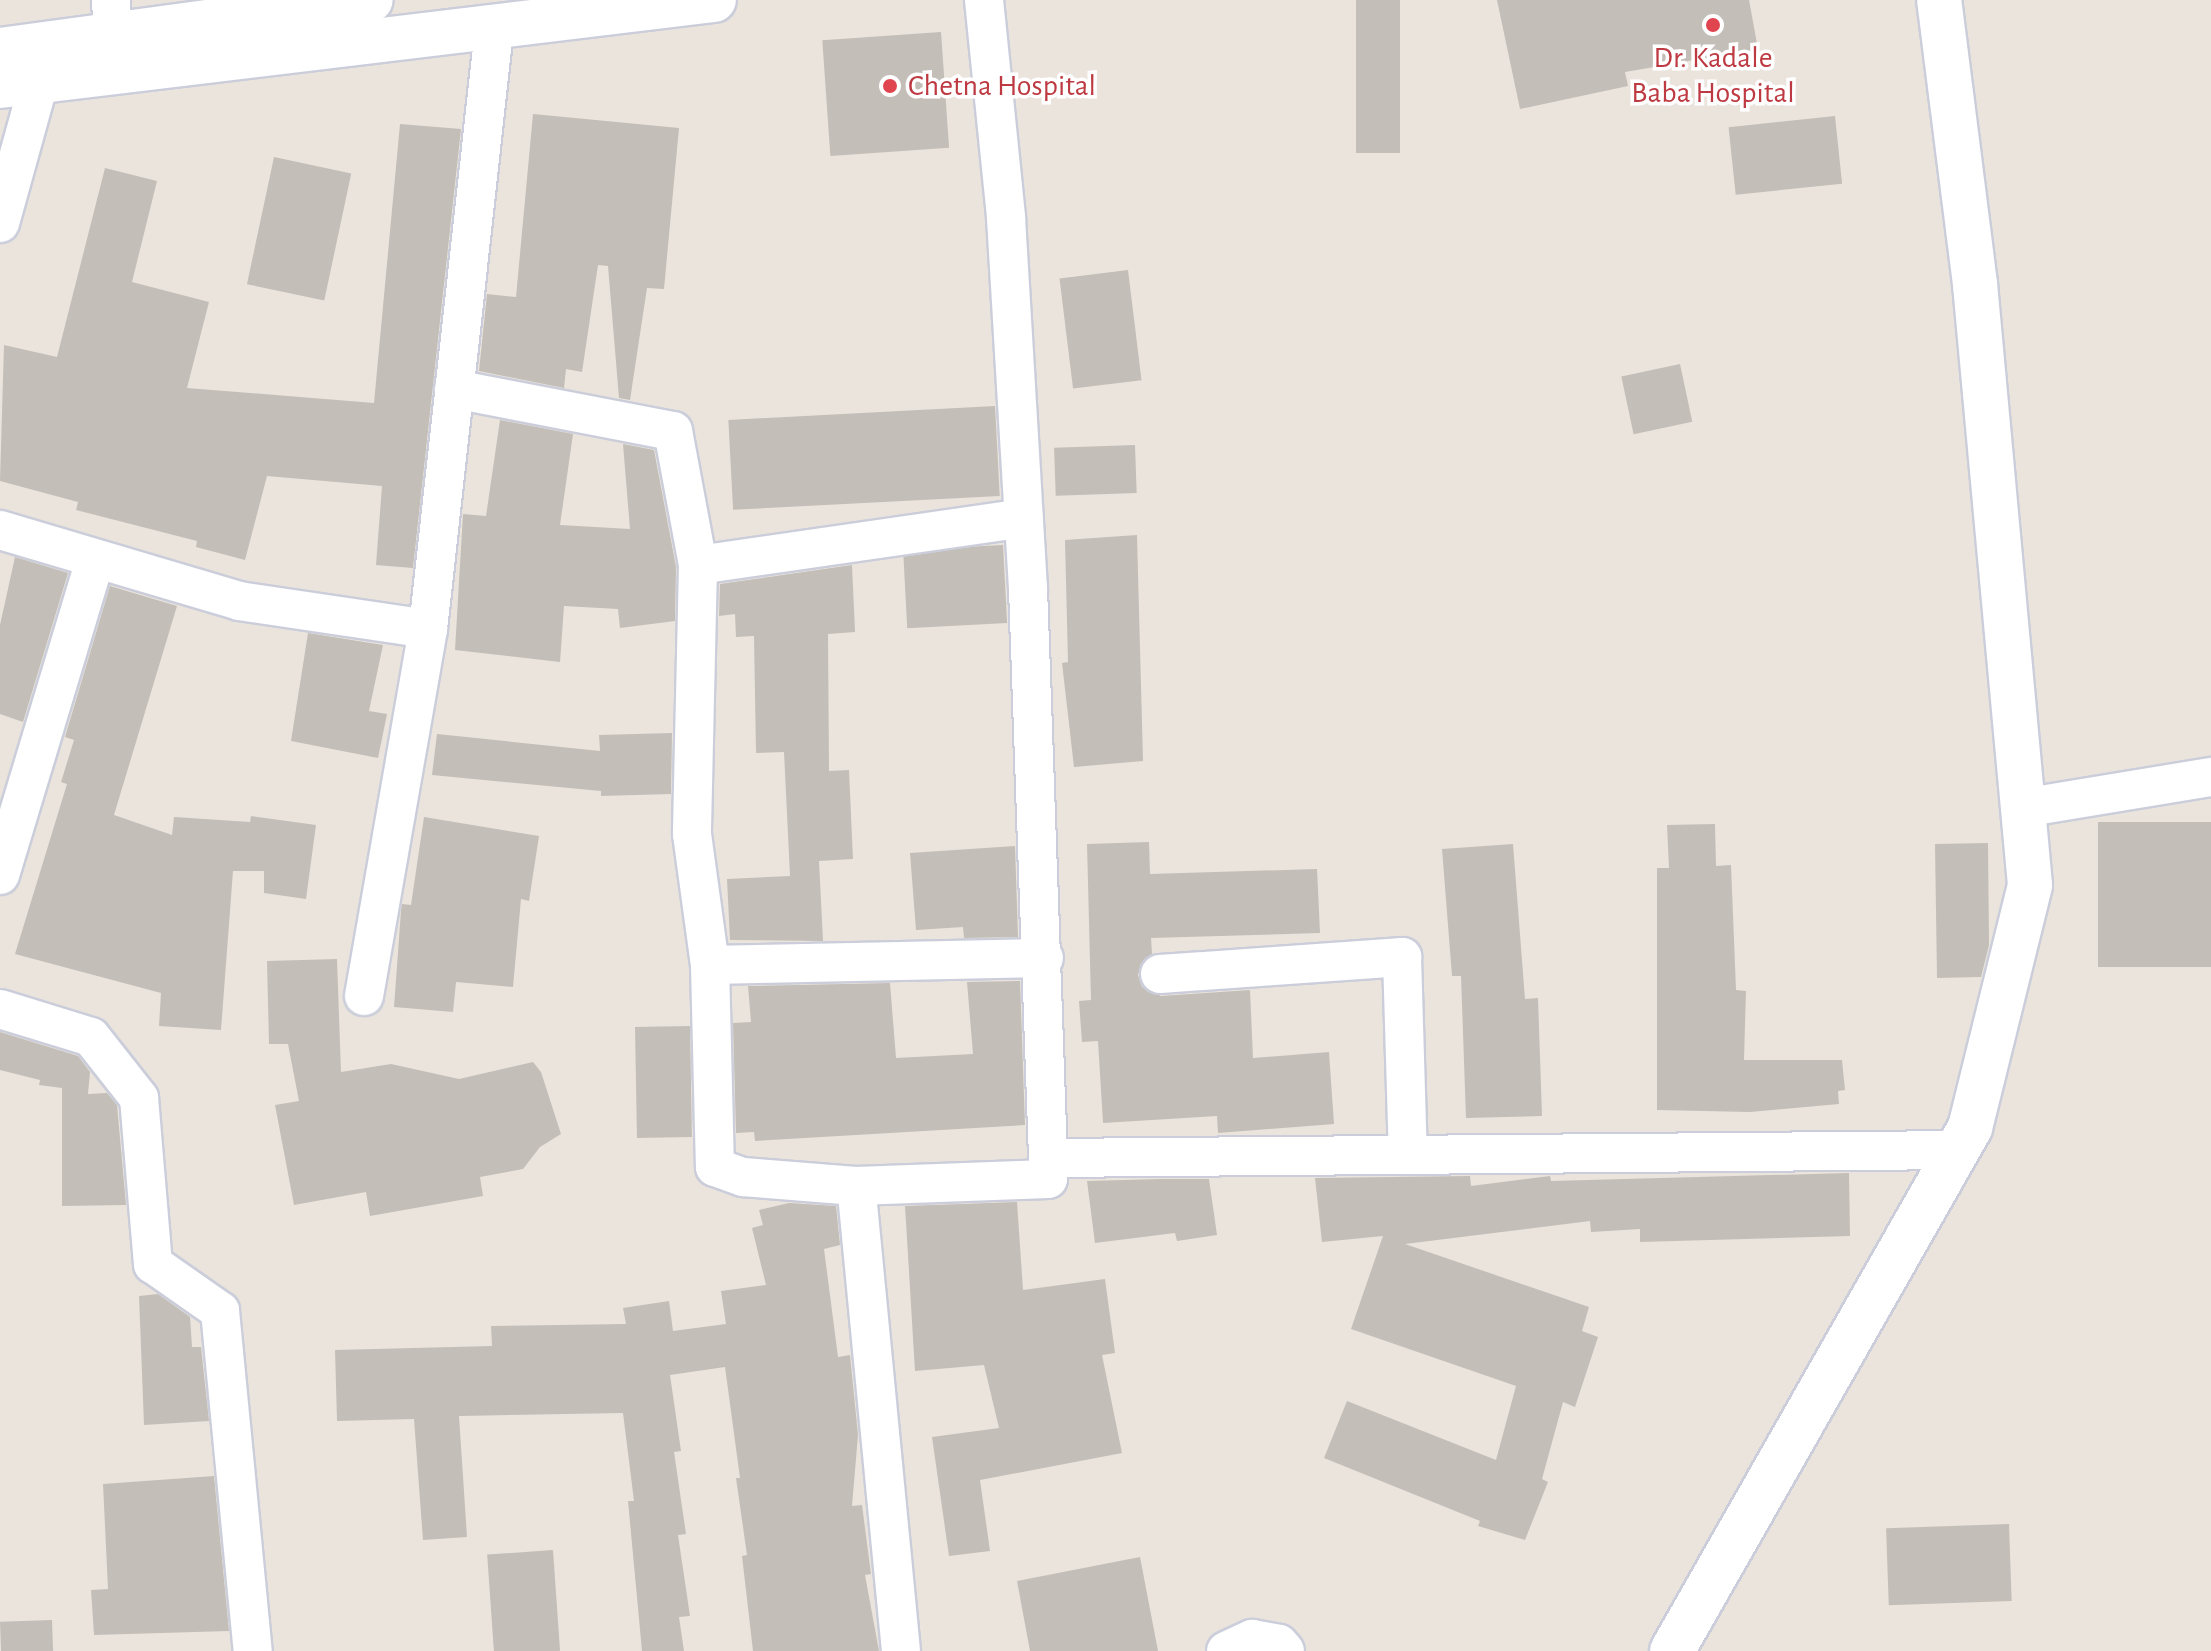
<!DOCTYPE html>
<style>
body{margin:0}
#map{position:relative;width:2211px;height:1651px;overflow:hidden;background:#eae4dd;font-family:"Alegreya Sans",sans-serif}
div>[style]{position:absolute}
.building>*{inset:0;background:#c3beb8;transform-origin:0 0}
.roads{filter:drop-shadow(2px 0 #cbceda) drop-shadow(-2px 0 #cbceda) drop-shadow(0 2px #cbceda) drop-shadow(0 -2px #cbceda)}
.minor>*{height:38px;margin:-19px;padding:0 19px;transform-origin:19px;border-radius:19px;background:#fff}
.tertiary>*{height:44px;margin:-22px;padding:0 22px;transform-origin:22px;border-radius:22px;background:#fff}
.secondary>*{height:44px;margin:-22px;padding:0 22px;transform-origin:22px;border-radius:22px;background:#fff}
.dots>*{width:22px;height:22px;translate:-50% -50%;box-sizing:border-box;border:4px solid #fff;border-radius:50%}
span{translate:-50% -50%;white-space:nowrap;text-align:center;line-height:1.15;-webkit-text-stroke:7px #fff;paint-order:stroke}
.health-label{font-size:30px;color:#be3a42}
.left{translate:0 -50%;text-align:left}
</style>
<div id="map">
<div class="building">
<i style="left:1356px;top:0;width:44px;height:153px"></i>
<i style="clip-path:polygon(1497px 0,1749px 0,1758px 49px,1625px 72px,1628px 86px,1520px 109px)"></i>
<i style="left:941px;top:32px;width:116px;height:119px;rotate:86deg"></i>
<i style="clip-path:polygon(533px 114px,679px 128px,664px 289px,647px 288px,630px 400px,619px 398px,608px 266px,598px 265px,582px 372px,566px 369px,564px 388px,479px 371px,487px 294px,516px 297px)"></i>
<i style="left:1835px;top:116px;width:68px;height:107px;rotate:84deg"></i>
<i style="clip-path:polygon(400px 124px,461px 129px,413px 568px,376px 565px,382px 486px,267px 476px,245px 560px,196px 547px,197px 541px,76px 510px,78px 502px,0 481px,4px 345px,57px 357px,105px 168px,157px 181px,132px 282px,209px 302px,187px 388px,374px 403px)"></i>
<i style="left:274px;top:157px;width:79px;height:130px;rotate:12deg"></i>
<i style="left:1128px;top:270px;width:111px;height:69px;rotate:83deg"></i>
<i style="left:1680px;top:364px;width:59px;height:60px;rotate:78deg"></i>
<i style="left:995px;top:406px;width:90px;height:267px;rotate:87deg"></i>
<i style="clip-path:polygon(500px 420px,573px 434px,560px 525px,630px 529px,623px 444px,654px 450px,676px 567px,675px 621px,620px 628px,618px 609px,564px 606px,560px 662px,455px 650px,463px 514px,486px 516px)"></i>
<i style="left:1135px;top:445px;width:48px;height:81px;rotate:88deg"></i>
<i style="clip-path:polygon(1137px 535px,1143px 761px,1074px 767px,1062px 663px,1068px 662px,1065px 540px)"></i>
<i style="left:1003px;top:545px;width:78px;height:100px;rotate:87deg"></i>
<i style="clip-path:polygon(15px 557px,68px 573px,23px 722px,0 714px,0 625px)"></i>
<i style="clip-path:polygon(852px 565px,855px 632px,828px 634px,829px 771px,849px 770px,853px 859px,819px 861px,823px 941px,730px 940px,727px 879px,790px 876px,784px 752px,756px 753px,754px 636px,736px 637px,735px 614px,719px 616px,720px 584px)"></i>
<i style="clip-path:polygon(110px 586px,177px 606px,114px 815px,172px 835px,174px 817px,250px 822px,251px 816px,316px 825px,306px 899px,264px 893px,264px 871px,233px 871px,221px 1030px,159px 1026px,161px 993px,15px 954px,67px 784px,61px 782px,74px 740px,65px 737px)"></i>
<i style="clip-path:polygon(308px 633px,383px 645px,369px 711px,387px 714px,378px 758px,291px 741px)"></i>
<i style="clip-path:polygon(672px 733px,671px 794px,601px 796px,601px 791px,432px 775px,437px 734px,600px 751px,599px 735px)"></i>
<i style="clip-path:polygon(424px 817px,539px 836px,529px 901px,521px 899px,513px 987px,456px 982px,453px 1012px,394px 1007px,401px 911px,402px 904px,411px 905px)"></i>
<i style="left:2211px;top:822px;width:145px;height:113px;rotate:90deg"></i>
<i style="clip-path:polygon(1715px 824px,1716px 866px,1731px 865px,1736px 990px,1746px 991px,1744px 1060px,1842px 1060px,1845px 1090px,1838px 1091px,1839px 1104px,1750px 1112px,1657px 1110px,1657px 868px,1669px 868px,1667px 825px)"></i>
<i style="clip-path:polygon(1149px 842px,1150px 874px,1317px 869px,1320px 933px,1151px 938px,1152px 954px,1141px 964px,1138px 975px,1142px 987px,1161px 996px,1250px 990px,1253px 1058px,1329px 1052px,1334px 1124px,1218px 1133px,1217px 1116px,1103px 1123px,1098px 1041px,1082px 1042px,1079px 1001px,1091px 1000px,1087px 844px)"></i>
<i style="clip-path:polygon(1988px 843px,1989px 945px,1981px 977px,1937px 978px,1935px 844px)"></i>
<i style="clip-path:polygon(1513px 844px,1525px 999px,1538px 998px,1542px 1116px,1466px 1118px,1461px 976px,1452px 976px,1442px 849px)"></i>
<i style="clip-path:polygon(1015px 846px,1018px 937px,964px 938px,963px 927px,916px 930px,910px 853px)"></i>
<i style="clip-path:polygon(337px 959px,341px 1072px,391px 1064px,459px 1079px,533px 1062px,541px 1072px,561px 1134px,540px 1147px,523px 1169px,480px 1177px,483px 1196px,370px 1216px,366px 1192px,294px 1205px,275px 1105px,299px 1101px,288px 1044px,269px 1044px,267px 961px)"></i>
<i style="clip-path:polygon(1020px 981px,1025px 1125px,755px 1141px,754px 1132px,736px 1133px,733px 1023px,751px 1022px,748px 986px,890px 983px,896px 1058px,973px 1054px,967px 982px)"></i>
<i style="left:690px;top:1026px;width:111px;height:55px;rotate:89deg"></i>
<i style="clip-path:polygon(0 1032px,78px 1056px,90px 1072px,88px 1094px,107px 1093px,117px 1105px,126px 1205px,62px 1206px,62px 1088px,39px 1085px,40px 1080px,0 1070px)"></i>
<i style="clip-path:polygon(1849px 1173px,1850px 1236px,1640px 1242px,1640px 1229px,1591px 1232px,1590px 1221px,1405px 1244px,1589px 1307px,1582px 1331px,1598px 1337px,1575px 1407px,1563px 1402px,1542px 1479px,1548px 1482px,1525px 1540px,1478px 1526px,1480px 1521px,1324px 1458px,1347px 1401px,1496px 1460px,1516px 1386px,1351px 1329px,1383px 1236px,1322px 1242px,1315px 1178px,1470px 1176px,1471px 1186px,1550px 1176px,1551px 1181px)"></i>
<i style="clip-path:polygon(1161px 1179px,1209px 1179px,1217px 1235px,1177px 1241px,1175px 1233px,1095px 1243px,1087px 1181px)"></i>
<i style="clip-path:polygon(1017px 1202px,1023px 1290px,1105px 1279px,1115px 1353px,1102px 1355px,1122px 1453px,980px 1480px,990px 1551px,949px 1556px,932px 1437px,999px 1428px,984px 1365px,915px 1371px,905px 1206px)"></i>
<i style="clip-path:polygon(789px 1203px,836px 1206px,840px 1245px,824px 1249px,838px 1357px,850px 1355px,858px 1435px,852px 1506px,862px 1505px,871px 1574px,865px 1575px,879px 1651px,753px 1651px,742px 1556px,747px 1555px,736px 1478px,740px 1478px,725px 1367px,670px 1375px,681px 1451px,674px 1452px,686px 1534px,678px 1535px,690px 1616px,679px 1617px,684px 1651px,642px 1651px,628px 1501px,634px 1501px,623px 1413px,459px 1416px,467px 1537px,423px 1540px,414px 1419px,337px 1421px,335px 1350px,492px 1346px,491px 1326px,626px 1324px,623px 1308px,669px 1301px,673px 1331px,726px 1324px,721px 1291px,766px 1285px,752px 1228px,763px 1225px,759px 1210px)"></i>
<i style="clip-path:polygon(158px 1294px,190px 1317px,192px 1347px,201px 1347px,209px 1421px,144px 1425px,139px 1296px)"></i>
<i style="clip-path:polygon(214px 1476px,229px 1631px,94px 1635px,91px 1590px,108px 1589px,103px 1484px)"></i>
<i style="left:2009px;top:1524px;width:77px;height:123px;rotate:88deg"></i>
<i style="left:553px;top:1550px;width:101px;height:66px;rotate:86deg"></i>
<i style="clip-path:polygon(1140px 1557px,1158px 1651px,1030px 1651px,1017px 1581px)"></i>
<i style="left:52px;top:1620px;width:31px;height:52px;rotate:88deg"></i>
</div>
<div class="roads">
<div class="minor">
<i style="left:111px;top:0;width:33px;rotate:87deg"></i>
<i style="left:984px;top:0;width:219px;rotate:84.2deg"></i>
<i style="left:1006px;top:218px;width:371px;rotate:86.6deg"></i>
<i style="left:1028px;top:588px;width:570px;rotate:87.99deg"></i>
<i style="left:1048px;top:1158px;width:910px;rotate:-0.5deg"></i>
<i style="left:0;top:223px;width:149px;rotate:-74.5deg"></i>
<i style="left:454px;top:389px;width:223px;rotate:10.9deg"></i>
<i style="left:673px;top:431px;width:136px;rotate:79.4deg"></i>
<i style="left:698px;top:565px;width:269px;rotate:91.3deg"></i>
<i style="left:692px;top:834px;width:132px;rotate:82.2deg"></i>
<i style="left:710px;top:965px;width:202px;rotate:88.6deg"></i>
<i style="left:715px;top:1167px;width:30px;rotate:20deg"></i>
<i style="left:743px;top:1177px;width:113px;rotate:4.6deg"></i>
<i style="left:0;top:530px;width:249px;rotate:16.5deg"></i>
<i style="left:239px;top:601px;width:191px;rotate:8.4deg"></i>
<i style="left:428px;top:629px;width:603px;rotate:-83.71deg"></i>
<i style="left:698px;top:565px;width:329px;rotate:-8.2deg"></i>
<i style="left:2023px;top:808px;width:191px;rotate:-9.4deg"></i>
<i style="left:0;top:875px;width:329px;rotate:-73.2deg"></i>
<i style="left:710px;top:965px;width:334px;rotate:-1.2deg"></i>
<i style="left:1160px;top:974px;width:243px;rotate:-4deg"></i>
<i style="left:1402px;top:957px;width:198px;rotate:88.3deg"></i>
<i style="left:364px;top:996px;width:373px;rotate:-80.1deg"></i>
<i style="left:0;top:1009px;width:95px;rotate:17.1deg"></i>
<i style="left:91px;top:1037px;width:78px;rotate:51.8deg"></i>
<i style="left:139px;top:1098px;width:167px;rotate:85.2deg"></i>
<i style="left:153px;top:1264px;width:82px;rotate:35deg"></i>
<i style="left:220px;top:1311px;width:342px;rotate:84.5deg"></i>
<i style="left:901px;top:1651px;width:467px;rotate:-95.5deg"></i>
<i style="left:856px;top:1186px;width:192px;rotate:-2.1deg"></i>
<i style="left:1048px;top:1179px;width:21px;rotate:-90deg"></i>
<i style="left:1226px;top:1651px;width:29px;rotate:-25deg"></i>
<i style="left:1252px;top:1639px;width:27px;rotate:10deg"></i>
<i style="left:1279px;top:1644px;width:9px;rotate:49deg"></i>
</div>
<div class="tertiary">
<i style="left:1672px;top:1651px;width:602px;rotate:-60.33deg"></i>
<i style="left:1970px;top:1128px;width:250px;rotate:-76.1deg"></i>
<i style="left:2030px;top:885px;width:604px;rotate:-95.23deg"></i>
<i style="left:1975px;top:284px;width:286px;rotate:-97.2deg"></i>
</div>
<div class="secondary">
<i style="left:0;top:50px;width:374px;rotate:-7.7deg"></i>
<i style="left:0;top:86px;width:719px;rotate:-6.87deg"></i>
</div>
</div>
<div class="dots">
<i style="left:1713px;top:25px;background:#e0444e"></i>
<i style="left:890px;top:86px;background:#e0444e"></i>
</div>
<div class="health-label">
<span style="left:1713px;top:75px">Dr. Kadale<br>Baba Hospital</span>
<span class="left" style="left:908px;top:86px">Chetna Hospital</span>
</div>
</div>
